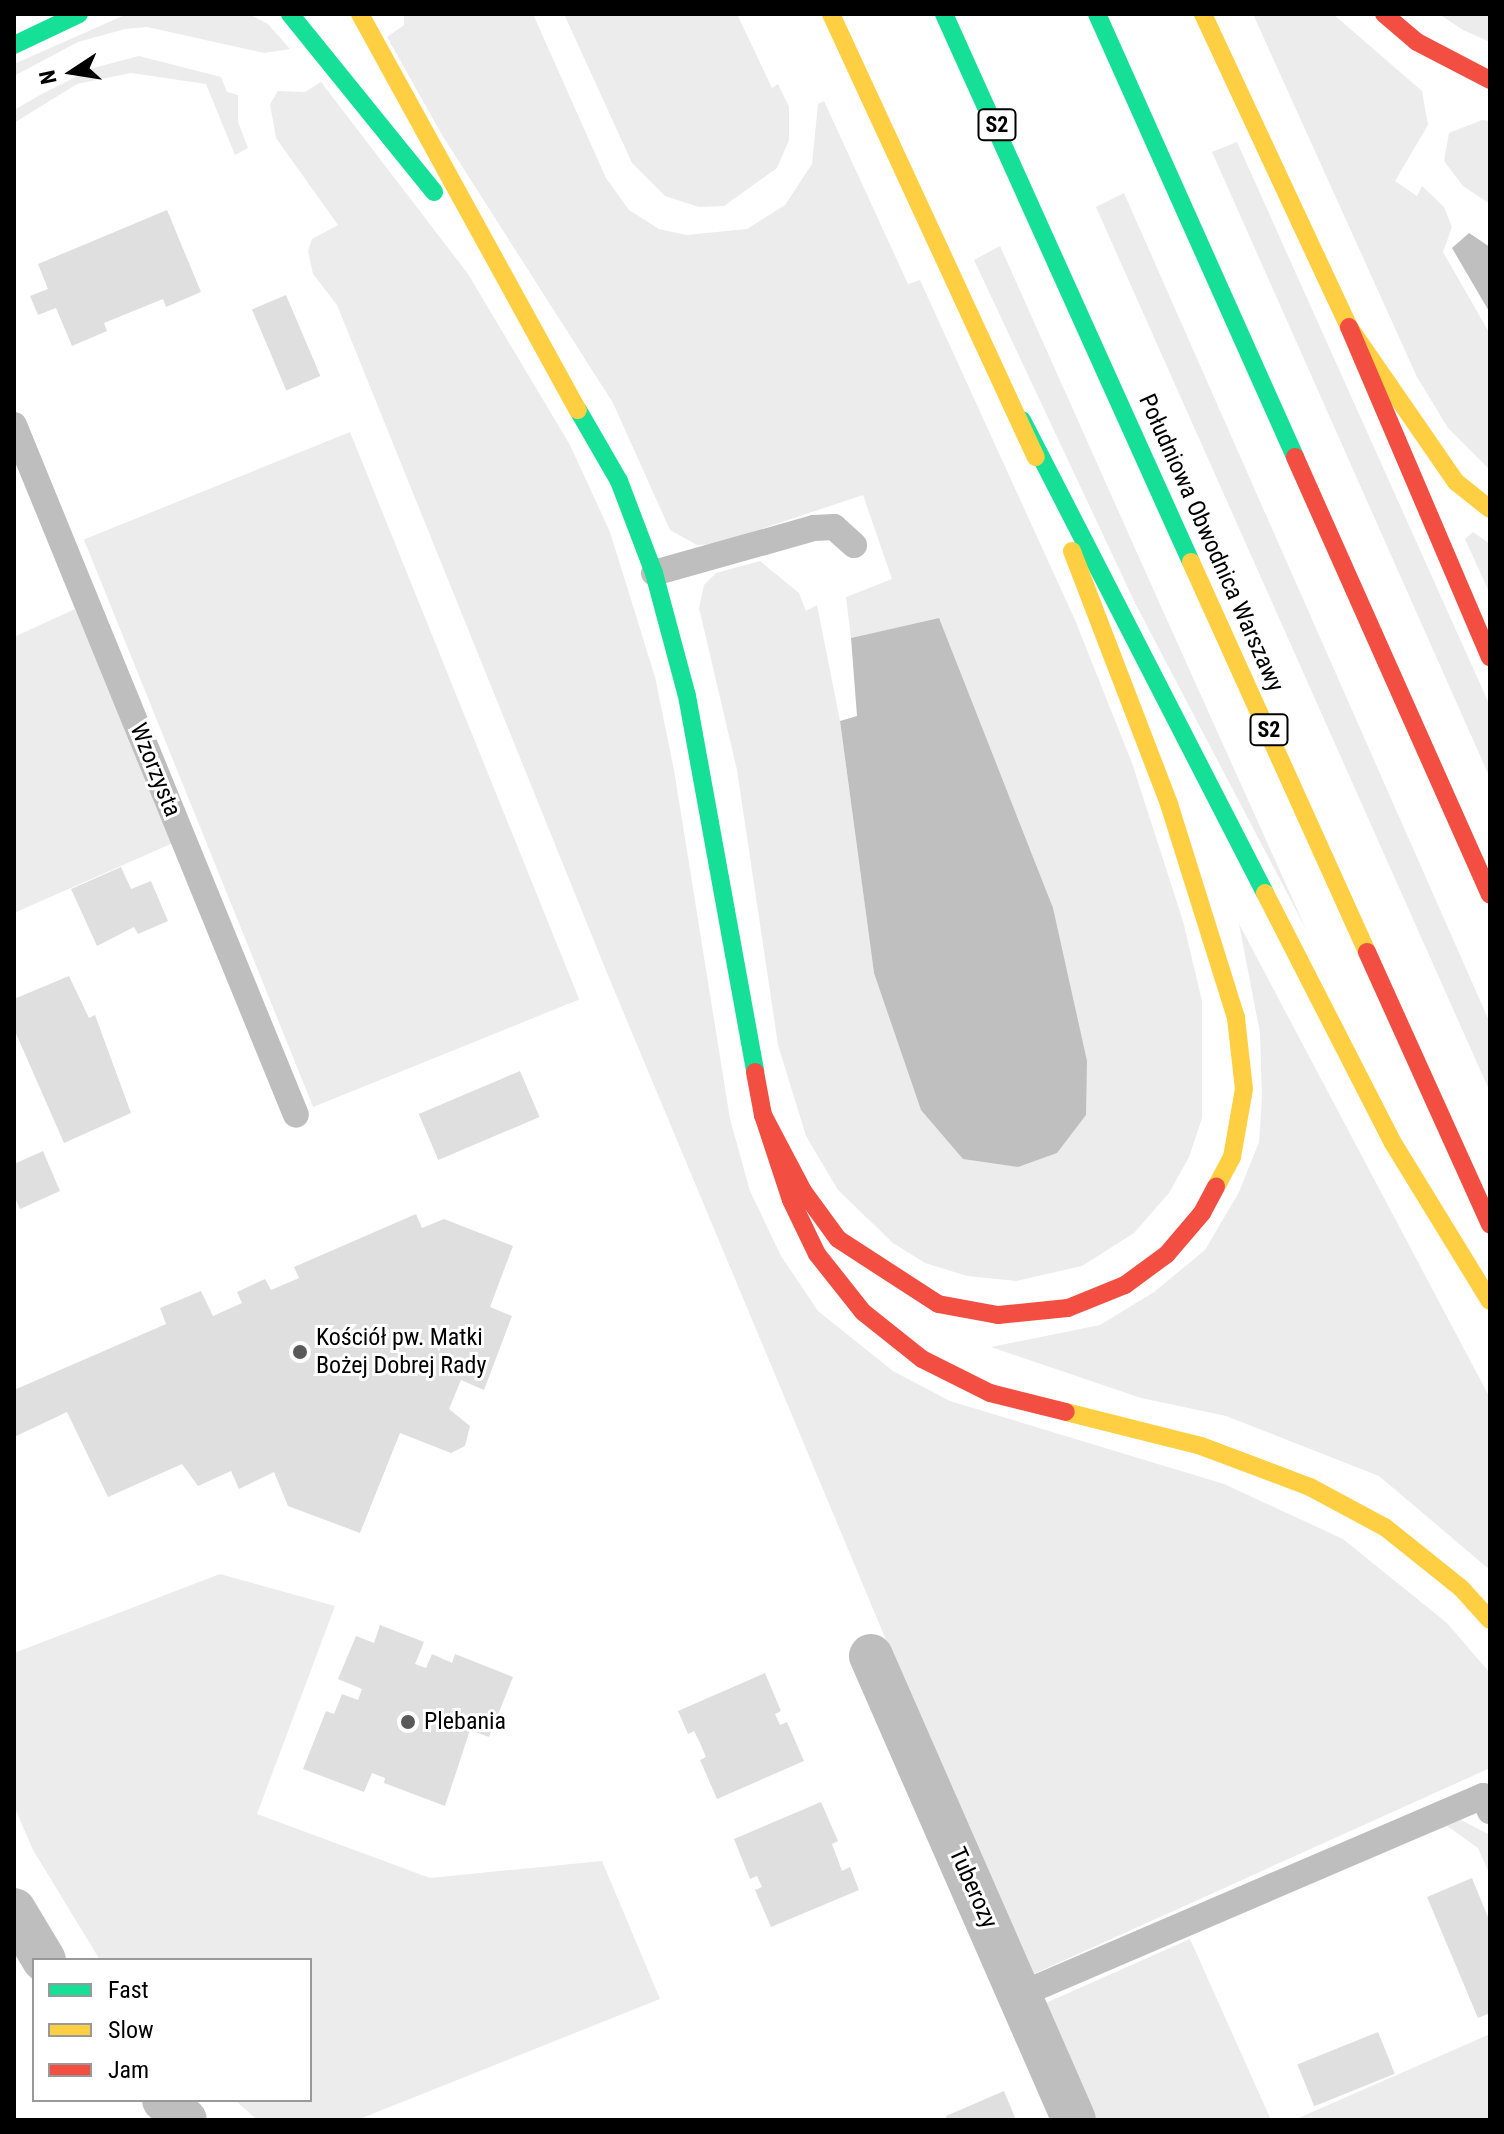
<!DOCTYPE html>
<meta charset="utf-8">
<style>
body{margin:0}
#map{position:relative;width:1504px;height:2134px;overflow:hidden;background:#fff;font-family:"Roboto Condensed",sans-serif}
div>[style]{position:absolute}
.green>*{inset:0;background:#ececec;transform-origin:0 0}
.water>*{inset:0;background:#bfbfbf}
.building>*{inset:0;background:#dfdfdf;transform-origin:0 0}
.lane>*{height:26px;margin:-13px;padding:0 13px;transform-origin:13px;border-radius:13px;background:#bebebe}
.street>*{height:44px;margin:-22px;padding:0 22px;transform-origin:22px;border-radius:22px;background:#bebebe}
.fast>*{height:18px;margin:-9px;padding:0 9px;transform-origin:9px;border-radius:9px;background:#16e098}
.slow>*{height:18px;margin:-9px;padding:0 9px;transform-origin:9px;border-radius:9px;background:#ffcf43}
.jam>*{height:18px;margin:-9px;padding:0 9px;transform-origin:9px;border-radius:9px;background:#f24e42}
.dots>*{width:22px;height:22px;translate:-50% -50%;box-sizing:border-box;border:4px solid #fff;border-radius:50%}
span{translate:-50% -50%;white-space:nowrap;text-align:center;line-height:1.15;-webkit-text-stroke:6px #fff;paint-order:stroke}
.shield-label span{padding:2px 6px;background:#fff;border:2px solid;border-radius:6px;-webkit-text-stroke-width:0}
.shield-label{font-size:22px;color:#000;font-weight:700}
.street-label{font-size:24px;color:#000}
.poi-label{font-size:24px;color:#000}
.left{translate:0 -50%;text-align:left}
.frame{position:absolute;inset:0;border:16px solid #000;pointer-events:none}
.legend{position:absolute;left:32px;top:1958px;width:280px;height:144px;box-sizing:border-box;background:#fff;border:2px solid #999;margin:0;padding:10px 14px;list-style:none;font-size:24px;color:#000}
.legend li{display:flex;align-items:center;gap:16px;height:40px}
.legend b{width:40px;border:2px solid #999}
.north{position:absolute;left:32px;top:32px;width:80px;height:80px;-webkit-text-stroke:6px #fff;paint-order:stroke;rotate:258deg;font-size:22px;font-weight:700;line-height:32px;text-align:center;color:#000}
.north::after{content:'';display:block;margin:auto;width:28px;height:36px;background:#000;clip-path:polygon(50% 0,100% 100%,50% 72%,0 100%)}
</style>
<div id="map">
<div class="green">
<i style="clip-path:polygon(127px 14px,249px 14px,268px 24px,290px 49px,264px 53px,147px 27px,125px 29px,78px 42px,14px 76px,14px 64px)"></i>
<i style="clip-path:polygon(404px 14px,533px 14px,606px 178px,629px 210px,659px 229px,686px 235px,747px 229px,785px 205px,812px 164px,818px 104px,824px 101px,908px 284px,920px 280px,1075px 620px,1132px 763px,1183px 921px,1202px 1001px,1202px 1118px,1189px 1157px,1169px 1193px,1134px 1233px,1082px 1266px,1016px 1281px,967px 1276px,925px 1263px,893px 1243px,838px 1190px,806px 1136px,778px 1045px,737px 770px,699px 608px,704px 585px,716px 573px,760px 561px,799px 593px,806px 611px,817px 605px,840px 721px,874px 973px,939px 618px,851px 638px,846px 597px,892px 579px,863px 495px,716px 544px,697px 545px,670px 530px,613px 403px,442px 135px,387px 37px,404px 25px)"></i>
<i style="clip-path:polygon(564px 14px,737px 14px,772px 88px,778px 84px,789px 107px,789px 140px,777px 168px,724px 206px,699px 207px,665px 196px,632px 163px)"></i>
<i style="clip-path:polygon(1253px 14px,1333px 14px,1422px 91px,1428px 125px,1395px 181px,1417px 196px,1422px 186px,1444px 207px,1452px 227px,1443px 252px,1490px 334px,1490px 470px,1448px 428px,1417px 377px)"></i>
<i style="clip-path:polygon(1439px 14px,1490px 14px,1490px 42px,1463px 30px)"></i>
<i style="clip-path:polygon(139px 56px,221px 77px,227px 92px,238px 95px,238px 122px,248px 148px,235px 155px,206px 84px,131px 73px,77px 84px,14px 123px,14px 110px,40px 95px,93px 68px)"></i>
<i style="clip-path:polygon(321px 82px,468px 274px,570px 445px,610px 532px,655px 677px,674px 770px,730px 1119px,750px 1191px,781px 1256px,818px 1311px,893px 1371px,950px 1401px,1224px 1484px,1343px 1539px,1447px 1623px,1490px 1673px,1490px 1768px,1027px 1977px,607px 973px,337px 305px,313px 274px,308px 251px,312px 239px,338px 225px,276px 138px,270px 104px,278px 91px,305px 92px)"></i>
<i style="clip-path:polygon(1482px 120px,1490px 121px,1490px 204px,1463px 186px,1444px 161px,1449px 133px)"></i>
<i style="clip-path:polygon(1237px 142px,1490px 706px,1490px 778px,1212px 152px)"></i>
<i style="clip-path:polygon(1124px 193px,1490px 1023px,1490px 1092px,1096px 207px)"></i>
<i style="clip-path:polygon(1000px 246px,1163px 611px,1307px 931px,1135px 603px,974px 260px)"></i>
<i style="left:350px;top:432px;width:612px;height:287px;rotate:68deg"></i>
<i style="clip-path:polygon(1473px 532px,1490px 544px,1490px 594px,1465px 539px)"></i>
<i style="clip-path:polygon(75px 609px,173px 843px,14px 913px,14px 637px)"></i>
<i style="clip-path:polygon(1239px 924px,1490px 1398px,1490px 1570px,1379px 1476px,1226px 1416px,1141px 1398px,991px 1347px,1100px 1325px,1154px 1292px,1205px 1250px,1239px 1192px,1259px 1142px,1262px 1097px,1260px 1033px)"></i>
<i style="clip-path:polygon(220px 1574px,335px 1606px,257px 1814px,430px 1878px,602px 1861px,660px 1999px,357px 2120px,257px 2120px,235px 2100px,310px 2100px,310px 1960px,100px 1960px,33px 1850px,14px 1806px,14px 1653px)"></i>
<i style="clip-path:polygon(1461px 1820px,1490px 1835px,1490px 1875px,1478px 1848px,1447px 1826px,1435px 1831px,1433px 1824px)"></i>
<i style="clip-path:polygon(1190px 1939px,1271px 2120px,1089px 2120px,1039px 2006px)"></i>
<i style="clip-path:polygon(1490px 2034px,1490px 2120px,1294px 2120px)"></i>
</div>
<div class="water">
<i style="clip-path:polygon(1469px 233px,1490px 247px,1490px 313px,1452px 248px)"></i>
<i style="clip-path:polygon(939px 618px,1053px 908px,1087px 1061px,1086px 1115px,1057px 1153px,1018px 1167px,963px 1159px,921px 1110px,874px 973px,840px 721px,857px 716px,851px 638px)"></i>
</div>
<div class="building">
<i style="clip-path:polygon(167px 210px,201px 292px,166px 307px,163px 299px,104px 323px,107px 331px,72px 346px,56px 308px,38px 315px,30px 296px,48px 289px,38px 264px)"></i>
<i style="left:286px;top:295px;width:88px;height:37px;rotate:67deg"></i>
<i style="clip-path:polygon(121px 867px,131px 889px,151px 881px,168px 921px,138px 934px,134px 927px,97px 946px,71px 889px)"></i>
<i style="clip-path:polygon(69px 976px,89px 1018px,95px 1015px,131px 1113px,64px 1143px,14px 1029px,14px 999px)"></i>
<i style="left:520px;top:1071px;width:50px;height:110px;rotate:67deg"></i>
<i style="clip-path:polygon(43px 1151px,60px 1191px,20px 1209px,14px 1195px,14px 1164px)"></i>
<i style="clip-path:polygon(416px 1214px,422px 1228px,444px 1219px,513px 1246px,490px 1307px,512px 1316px,484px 1390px,461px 1380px,449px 1409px,470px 1426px,465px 1446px,451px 1453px,400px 1433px,360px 1533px,288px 1506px,274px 1472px,239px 1489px,231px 1471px,198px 1486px,182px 1464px,108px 1497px,67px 1412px,14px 1437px,14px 1390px,166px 1324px,160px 1308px,201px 1291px,213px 1316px,242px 1303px,237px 1292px,265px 1279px,271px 1290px,299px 1278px,294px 1267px)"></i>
<i style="clip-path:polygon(380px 1625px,424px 1642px,415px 1664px,426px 1668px,432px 1654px,452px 1663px,455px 1654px,513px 1677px,489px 1737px,470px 1730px,445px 1806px,384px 1783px,385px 1778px,372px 1773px,364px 1792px,303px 1769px,326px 1711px,334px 1714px,342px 1694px,358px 1700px,362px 1689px,338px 1679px,356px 1636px,374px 1643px)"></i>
<i style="clip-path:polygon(765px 1673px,781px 1711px,775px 1714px,780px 1725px,787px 1722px,804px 1761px,717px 1799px,700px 1760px,706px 1757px,700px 1743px,694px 1731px,688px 1734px,678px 1711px)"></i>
<i style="clip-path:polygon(821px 1802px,838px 1841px,832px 1844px,842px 1871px,850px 1867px,859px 1890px,771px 1927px,755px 1890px,762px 1887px,757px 1876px,750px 1879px,734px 1839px)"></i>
<i style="clip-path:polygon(1472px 1878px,1490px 1922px,1490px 2013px,1478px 2018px,1427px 1897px)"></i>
<i style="left:1378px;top:2032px;width:45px;height:87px;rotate:68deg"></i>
<i style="clip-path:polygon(1004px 2091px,1016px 2120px,947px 2120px,946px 2116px)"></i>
</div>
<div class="lane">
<i style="left:14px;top:425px;width:745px;rotate:67.77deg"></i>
<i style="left:654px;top:573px;width:166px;rotate:-15.7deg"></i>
<i style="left:814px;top:528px;width:20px;rotate:-3deg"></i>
<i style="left:834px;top:527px;width:27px;rotate:42deg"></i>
<i style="left:1019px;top:1995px;width:505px;rotate:-23.21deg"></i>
<i style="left:1483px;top:1796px;width:17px;rotate:65deg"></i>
</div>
<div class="street">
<i style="left:871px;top:1656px;width:506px;rotate:66.37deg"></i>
<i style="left:14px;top:1910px;width:58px;rotate:59deg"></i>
<i style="left:164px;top:2100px;width:29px;rotate:44deg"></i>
</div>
<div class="fast">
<i style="left:290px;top:14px;width:229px;rotate:51deg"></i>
<i style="left:944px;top:14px;width:601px;rotate:65.74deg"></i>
<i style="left:1097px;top:14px;width:485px;rotate:65.9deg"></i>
<i style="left:14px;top:45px;width:72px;rotate:-25.5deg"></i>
<i style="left:578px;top:410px;width:82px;rotate:60deg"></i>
<i style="left:619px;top:481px;width:98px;rotate:69.2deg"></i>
<i style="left:654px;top:573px;width:127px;rotate:75deg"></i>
<i style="left:687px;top:696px;width:382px;rotate:79.7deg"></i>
<i style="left:1022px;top:420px;width:532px;rotate:62.81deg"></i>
</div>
<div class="slow">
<i style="left:360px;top:14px;width:452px;rotate:61.2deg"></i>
<i style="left:831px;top:14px;width:488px;rotate:65.2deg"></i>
<i style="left:1203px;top:14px;width:345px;rotate:65deg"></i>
<i style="left:1349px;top:327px;width:188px;rotate:55.4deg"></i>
<i style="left:1456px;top:482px;width:43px;rotate:38.5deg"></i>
<i style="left:1072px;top:551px;width:271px;rotate:69deg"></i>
<i style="left:1169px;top:804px;width:224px;rotate:72.6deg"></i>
<i style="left:1236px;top:1018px;width:71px;rotate:83.6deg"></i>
<i style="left:1244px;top:1089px;width:69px;rotate:100deg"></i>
<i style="left:1232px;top:1157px;width:34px;rotate:118deg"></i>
<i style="left:1191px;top:562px;width:428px;rotate:65.7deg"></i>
<i style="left:1265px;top:893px;width:281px;rotate:62.9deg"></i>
<i style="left:1393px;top:1143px;width:185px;rotate:58.5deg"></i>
<i style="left:1066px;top:1412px;width:139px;rotate:14.1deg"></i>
<i style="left:1201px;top:1446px;width:116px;rotate:20.6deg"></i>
<i style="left:1310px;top:1487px;width:86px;rotate:28.3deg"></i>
<i style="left:1386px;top:1528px;width:96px;rotate:38.7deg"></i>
<i style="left:1461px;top:1588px;width:43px;rotate:47.8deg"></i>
</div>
<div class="jam">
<i style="left:1384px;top:14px;width:43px;rotate:40.3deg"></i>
<i style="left:1417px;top:42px;width:82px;rotate:27.5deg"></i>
<i style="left:1349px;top:327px;width:359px;rotate:66.9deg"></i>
<i style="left:1295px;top:457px;width:479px;rotate:66deg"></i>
<i style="left:1367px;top:952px;width:299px;rotate:65.7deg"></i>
<i style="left:755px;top:1072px;width:44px;rotate:79.5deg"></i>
<i style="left:763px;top:1115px;width:86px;rotate:62.2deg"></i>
<i style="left:803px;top:1191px;width:59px;rotate:53.9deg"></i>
<i style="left:838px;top:1239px;width:119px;rotate:33deg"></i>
<i style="left:938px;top:1304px;width:61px;rotate:10.4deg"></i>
<i style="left:998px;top:1315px;width:70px;rotate:-5.7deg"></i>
<i style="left:1068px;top:1308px;width:61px;rotate:-22deg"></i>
<i style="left:1125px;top:1285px;width:52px;rotate:-36.4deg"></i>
<i style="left:1167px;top:1254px;width:54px;rotate:-49.5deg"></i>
<i style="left:1202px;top:1213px;width:30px;rotate:-62deg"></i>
<i style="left:763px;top:1115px;width:89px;rotate:71.8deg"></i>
<i style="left:791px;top:1200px;width:60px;rotate:64.3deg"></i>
<i style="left:817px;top:1254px;width:74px;rotate:51.6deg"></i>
<i style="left:863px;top:1312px;width:75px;rotate:38.5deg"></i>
<i style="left:922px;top:1359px;width:76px;rotate:26.6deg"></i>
<i style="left:990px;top:1393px;width:78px;rotate:14deg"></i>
</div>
<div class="dots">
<i style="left:300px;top:1352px;background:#595959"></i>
<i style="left:408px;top:1722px;background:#595959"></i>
</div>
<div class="shield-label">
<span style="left:997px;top:125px">S2</span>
<span style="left:1269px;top:730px">S2</span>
</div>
<div class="street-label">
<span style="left:1211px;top:543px;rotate:66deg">Południowa Obwodnica Warszawy</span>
<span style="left:155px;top:770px;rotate:68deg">Wzorzysta</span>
<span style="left:973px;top:1888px;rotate:66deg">Tuberozy</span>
</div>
<div class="poi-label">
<span class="left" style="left:316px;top:1352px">Kościół pw. Matki<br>Bożej Dobrej Rady</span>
<span class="left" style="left:424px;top:1722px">Plebania</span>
</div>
<div class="frame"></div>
<ul class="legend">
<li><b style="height:10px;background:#16e098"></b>Fast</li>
<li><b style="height:10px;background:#ffcf43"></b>Slow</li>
<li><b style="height:10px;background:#f24e42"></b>Jam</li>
</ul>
<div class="north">N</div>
</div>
